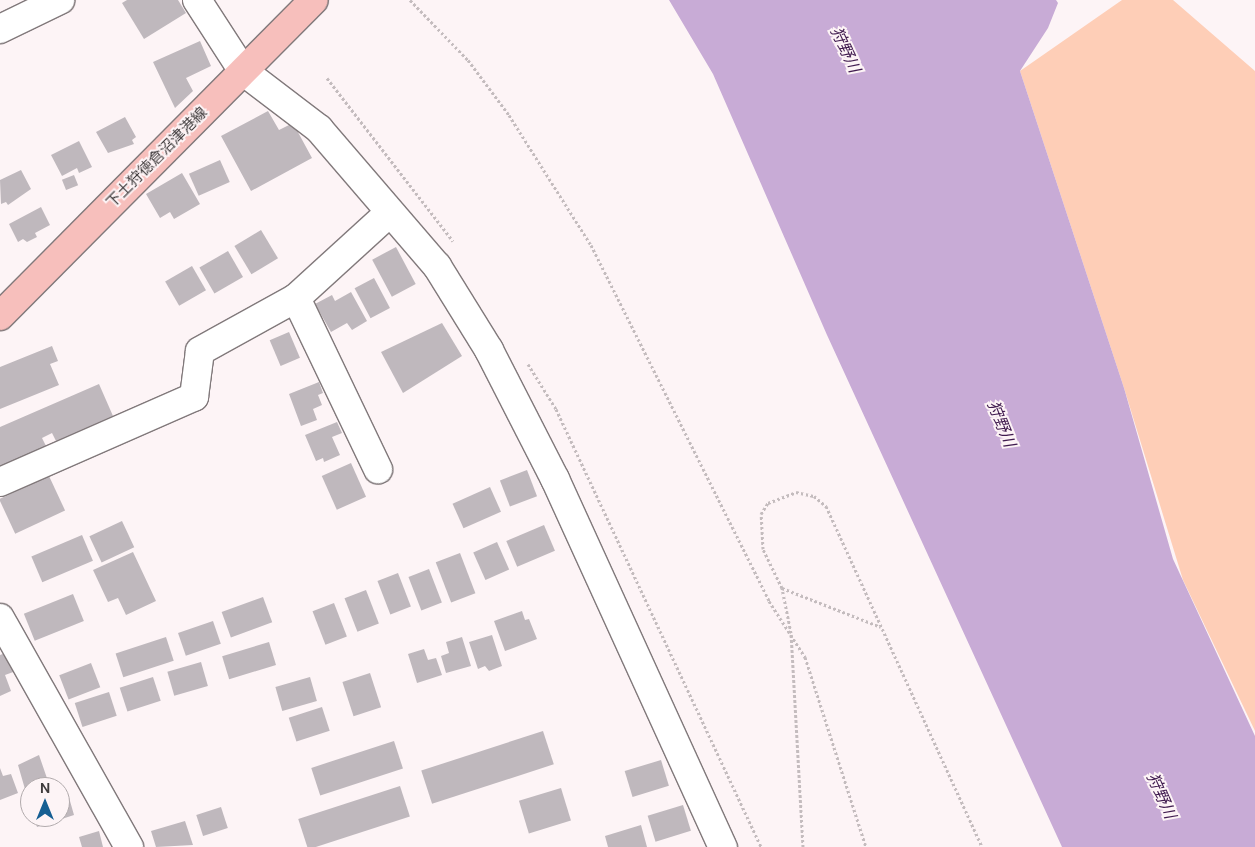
<!DOCTYPE html>
<meta charset="utf-8">
<style>
body{margin:0}
#map{position:relative;width:1255px;height:847px;overflow:hidden;background:#fdf4f6;font-family:"DM Sans","Noto Sans JP",sans-serif}
div>[style]{position:absolute}
.green>*{inset:0;background:#feceb7}
.water>*{inset:0;background:#c8abd6}
.building>*{inset:0;background:#bfb8bd;transform-origin:0 0}
.path>*{height:3px;margin-top:-1.5px;transform-origin:0;background:repeating-linear-gradient(90deg,#c4bcbe 0 2.5px,transparent 0 5px)}
.roads{filter:drop-shadow(1px 0 #81797b) drop-shadow(-1px 0 #81797b) drop-shadow(0 1px #81797b) drop-shadow(0 -1px #81797b)}
.minor>*{height:28px;margin:-14px;padding:0 14px;transform-origin:14px;border-radius:14px;background:#fff}
.major>*{height:28px;margin:-14px;padding:0 14px;transform-origin:14px;border-radius:14px;background:#f7bfbc}
span{translate:-50% -50%;white-space:nowrap;text-align:center;line-height:1.15;-webkit-text-stroke:4px #fdf4f6;paint-order:stroke}
.street-label{font-size:15px;color:#3f3b3c}
.water-label{font-size:16px;color:#401b4f;font-style:italic}
.north{position:absolute;left:20px;top:777px;width:50px;height:50px;box-sizing:border-box;background:#fdf4f6;border:1px solid #b1aaac;border-radius:50%;rotate:0deg;font-size:14px;font-weight:700;line-height:20px;text-align:center;color:#3f3b3c}
.north::after{content:'';display:block;margin:auto;width:18px;height:22px;background:#165f93;clip-path:polygon(50% 0,100% 100%,50% 72%,0 100%)}
</style>
<div id="map">
<div class="green">
<i style="clip-path:polygon(1122px 0,1173px 0,1255px 71px,1255px 731px,1183px 580px,1124px 388px,1020px 71px)"></i>
</div>
<div class="water">
<i style="clip-path:polygon(669px 0,1056px 0,1058px 3px,1048px 28px,1020px 71px,1124px 388px,1173px 559px,1255px 736px,1255px 847px,1062px 847px,827px 335px,713px 74px)"></i>
</div>
<div class="building">
<i style="clip-path:polygon(127px 0,178px 0,186px 13px,144px 39px,122px 3px)"></i>
<i style="clip-path:polygon(200px 41px,211px 66px,186px 78px,193px 91px,175px 108px,153px 62px)"></i>
<i style="clip-path:polygon(268px 111px,279px 130px,293px 123px,312px 158px,251px 191px,221px 136px)"></i>
<i style="clip-path:polygon(125px 117px,136px 137px,132px 140px,134px 144px,108px 153px,96px 132px)"></i>
<i style="clip-path:polygon(79px 141px,92px 167px,79px 173px,77px 168px,62px 176px,51px 155px)"></i>
<i style="left:220px;top:160px;width:24px;height:34px;rotate:66deg"></i>
<i style="clip-path:polygon(21px 170px,31px 189px,8px 205px,6px 202px,1px 204px,0 180px)"></i>
<i style="clip-path:polygon(182px 173px,200px 204px,174px 219px,170px 212px,160px 218px,146px 194px)"></i>
<i style="left:74px;top:175px;width:11px;height:13px;rotate:68deg"></i>
<i style="clip-path:polygon(41px 207px,50px 225px,35px 233px,37px 237px,27px 242px,23px 239px,18px 242px,9px 224px)"></i>
<i style="left:261px;top:230px;width:33px;height:31px;rotate:59deg"></i>
<i style="left:396px;top:247px;width:42px;height:27px;rotate:62deg"></i>
<i style="left:228px;top:251px;width:30px;height:33px;rotate:60deg"></i>
<i style="left:192px;top:266px;width:28px;height:31px;rotate:60deg"></i>
<i style="left:374px;top:278px;width:34px;height:22px;rotate:62deg"></i>
<i style="clip-path:polygon(351px 292px,367px 321px,352px 330px,347px 323px,331px 332px,315px 304px,332px 295px,335px 301px)"></i>
<i style="clip-path:polygon(442px 323px,462px 356px,403px 393px,381px 352px)"></i>
<i style="left:289px;top:332px;width:28px;height:21px;rotate:67deg"></i>
<i style="clip-path:polygon(52px 346px,58px 361px,50px 364px,59px 385px,0 409px,0 367px)"></i>
<i style="clip-path:polygon(319px 382px,323px 393px,318px 395px,322px 405px,313px 409px,317px 420px,301px 426px,289px 394px)"></i>
<i style="clip-path:polygon(99px 384px,113px 416px,56px 441px,52px 433px,42px 438px,46px 446px,0 466px,0 427px)"></i>
<i style="clip-path:polygon(337px 422px,342px 433px,332px 437px,340px 455px,324px 462px,323px 458px,316px 461px,305px 435px)"></i>
<i style="left:351px;top:463px;width:37px;height:32px;rotate:66deg"></i>
<i style="left:527px;top:470px;width:28px;height:29px;rotate:69deg"></i>
<i style="left:49px;top:476px;width:38px;height:55px;rotate:65deg"></i>
<i style="left:490px;top:487px;width:27px;height:41px;rotate:66deg"></i>
<i style="left:122px;top:521px;width:29px;height:36px;rotate:65deg"></i>
<i style="left:544px;top:525px;width:28px;height:41px;rotate:67deg"></i>
<i style="left:82px;top:535px;width:28px;height:55px;rotate:67deg"></i>
<i style="left:497px;top:542px;width:30px;height:26px;rotate:66deg"></i>
<i style="clip-path:polygon(133px 552px,156px 601px,126px 615px,118px 598px,108px 602px,93px 570px)"></i>
<i style="left:460px;top:553px;width:43px;height:26px;rotate:69deg"></i>
<i style="left:429px;top:569px;width:36px;height:22px;rotate:69deg"></i>
<i style="left:398px;top:573px;width:36px;height:22px;rotate:69deg"></i>
<i style="left:366px;top:590px;width:36px;height:23px;rotate:69deg"></i>
<i style="left:73px;top:594px;width:29px;height:53px;rotate:68deg"></i>
<i style="left:263px;top:597px;width:27px;height:44px;rotate:70deg"></i>
<i style="left:334px;top:603px;width:36px;height:23px;rotate:69deg"></i>
<i style="clip-path:polygon(522px 611px,525px 620px,529px 619px,537px 639px,505px 651px,494px 621px)"></i>
<i style="left:213px;top:621px;width:24px;height:37px;rotate:71deg"></i>
<i style="clip-path:polygon(492px 635px,502px 666px,489px 671px,485px 666px,478px 669px,469px 642px)"></i>
<i style="left:166px;top:637px;width:25px;height:53px;rotate:72deg"></i>
<i style="clip-path:polygon(462px 637px,471px 666px,446px 673px,441px 656px,449px 653px,446px 642px)"></i>
<i style="left:269px;top:642px;width:24px;height:49px;rotate:73deg"></i>
<i style="clip-path:polygon(424px 649px,428px 660px,436px 658px,442px 675px,417px 683px,408px 654px)"></i>
<i style="clip-path:polygon(8px 652px,16px 671px,5px 675px,11px 691px,0 696px,0 655px)"></i>
<i style="left:201px;top:662px;width:25px;height:35px;rotate:74deg"></i>
<i style="left:91px;top:663px;width:26px;height:34px;rotate:69deg"></i>
<i style="left:370px;top:673px;width:36px;height:29px;rotate:72deg"></i>
<i style="left:153px;top:677px;width:25px;height:35px;rotate:72deg"></i>
<i style="left:310px;top:677px;width:25px;height:36px;rotate:74deg"></i>
<i style="left:109px;top:692px;width:25px;height:36px;rotate:72deg"></i>
<i style="left:322px;top:707px;width:25px;height:35px;rotate:72deg"></i>
<i style="left:543px;top:731px;width:35px;height:128px;rotate:72deg"></i>
<i style="left:394px;top:741px;width:29px;height:87px;rotate:72deg"></i>
<i style="clip-path:polygon(39px 755px,50px 787px,30px 787px,27px 796px,18px 765px)"></i>
<i style="left:661px;top:760px;width:27px;height:38px;rotate:73deg"></i>
<i style="clip-path:polygon(0 768px,3px 776px,11px 774px,18px 793px,0 800px)"></i>
<i style="left:400px;top:786px;width:32px;height:107px;rotate:72deg"></i>
<i style="left:561px;top:788px;width:34px;height:44px;rotate:73deg"></i>
<i style="clip-path:polygon(68px 794px,74px 815px,37px 827px,34px 817px,60px 817px,60px 796px)"></i>
<i style="left:683px;top:805px;width:27px;height:37px;rotate:73deg"></i>
<i style="left:221px;top:807px;width:22px;height:26px;rotate:72deg"></i>
<i style="clip-path:polygon(185px 821px,193px 845px,156px 847px,151px 831px)"></i>
<i style="clip-path:polygon(641px 825px,647px 847px,608px 847px,605px 836px)"></i>
<i style="clip-path:polygon(99px 831px,103px 847px,82px 847px,79px 837px)"></i>
</div>
<div class="path">
<i style="left:410px;top:0;width:83px;rotate:46deg"></i>
<i style="left:468px;top:60px;width:69px;rotate:53.3deg"></i>
<i style="left:509px;top:115px;width:154px;rotate:57.8deg"></i>
<i style="left:591px;top:245px;width:398px;rotate:63.4deg"></i>
<i style="left:769px;top:601px;width:67px;rotate:57.3deg"></i>
<i style="left:805px;top:657px;width:200px;rotate:72.2deg"></i>
<i style="left:327px;top:78px;width:206px;rotate:52.3deg"></i>
<i style="left:528px;top:364px;width:53px;rotate:58.1deg"></i>
<i style="left:556px;top:409px;width:484px;rotate:64.9deg"></i>
<i style="left:782px;top:588px;width:106px;rotate:21.5deg"></i>
<i style="left:803px;top:847px;width:214px;rotate:-93.2deg"></i>
<i style="left:791px;top:633px;width:46px;rotate:-101.3deg"></i>
<i style="left:782px;top:588px;width:43px;rotate:-116deg"></i>
<i style="left:763px;top:549px;width:35px;rotate:-93deg"></i>
<i style="left:761px;top:514px;width:13px;rotate:-58deg"></i>
<i style="left:768px;top:503px;width:30px;rotate:-21deg"></i>
<i style="left:796px;top:492px;width:18px;rotate:13deg"></i>
<i style="left:814px;top:496px;width:16px;rotate:40deg"></i>
<i style="left:826px;top:506px;width:375px;rotate:65.4deg"></i>
</div>
<div class="roads">
<div class="minor">
<i style="left:197px;top:0;width:85px;rotate:57.1deg"></i>
<i style="left:243px;top:71px;width:96px;rotate:37.3deg"></i>
<i style="left:319px;top:129px;width:181px;rotate:49.3deg"></i>
<i style="left:437px;top:266px;width:99px;rotate:58.2deg"></i>
<i style="left:489px;top:350px;width:145px;rotate:62.9deg"></i>
<i style="left:555px;top:479px;width:405px;rotate:65.5deg"></i>
<i style="left:0;top:29px;width:67px;rotate:-25.8deg"></i>
<i style="left:296px;top:298px;width:190px;rotate:64.4deg"></i>
<i style="left:0;top:482px;width:212px;rotate:-23.7deg"></i>
<i style="left:194px;top:397px;width:46px;rotate:-82.6deg"></i>
<i style="left:200px;top:351px;width:110px;rotate:-28.9deg"></i>
<i style="left:296px;top:298px;width:126px;rotate:-42.4deg"></i>
<i style="left:0;top:618px;width:263px;rotate:60.6deg"></i>
</div>
<div class="major">
<i style="left:0;top:316px;width:445px;rotate:-45.2deg"></i>
</div>
</div>
<div class="street-label">
<span style="left:157px;top:158px;rotate:-45deg">下土狩徳倉沼津港線</span>
</div>
<div class="water-label">
<span style="left:845px;top:50px;rotate:65deg">狩野川</span>
<span style="left:1001px;top:424px;rotate:68deg">狩野川</span>
<span style="left:1161px;top:796px;rotate:66deg">狩野川</span>
</div>
<div class="north">N</div>
</div>
